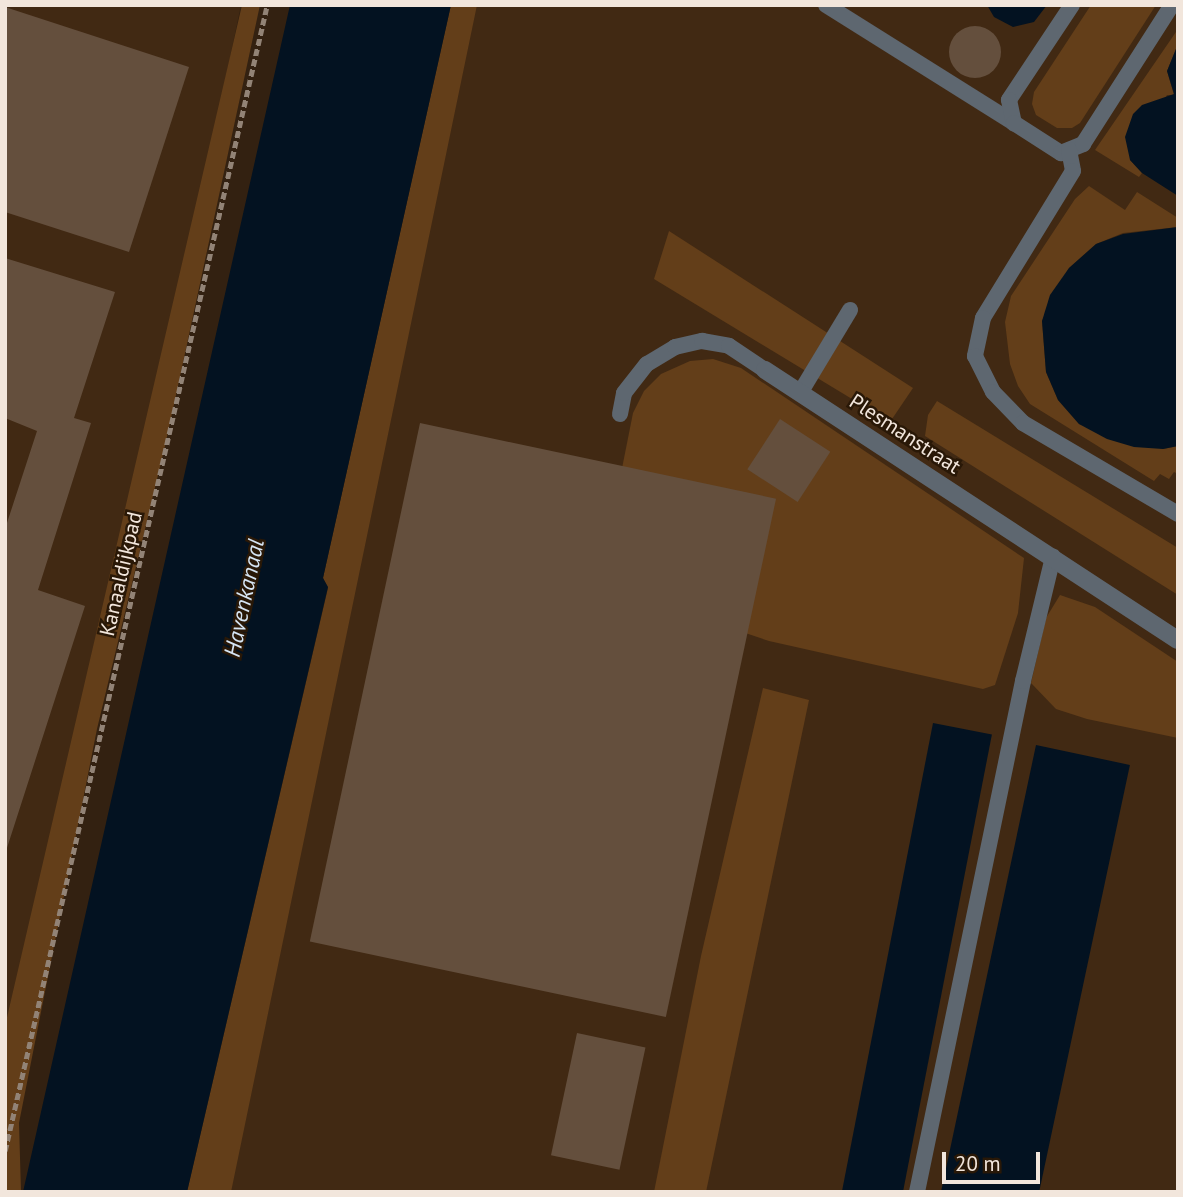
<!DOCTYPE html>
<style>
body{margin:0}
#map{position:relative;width:1183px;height:1197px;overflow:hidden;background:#332111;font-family:"PT Sans",sans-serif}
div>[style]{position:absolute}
.built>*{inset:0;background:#412913}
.green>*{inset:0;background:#633e19}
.water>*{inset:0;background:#031221;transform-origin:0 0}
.building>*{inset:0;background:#644f3d;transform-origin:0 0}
.round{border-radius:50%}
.path>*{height:4.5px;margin-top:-2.25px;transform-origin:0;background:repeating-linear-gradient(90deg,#928376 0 7px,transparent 0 10.5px)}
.lane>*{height:16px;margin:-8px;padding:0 8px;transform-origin:8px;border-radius:8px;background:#5e6770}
.street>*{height:18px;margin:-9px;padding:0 9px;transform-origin:9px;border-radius:9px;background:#5e6770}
span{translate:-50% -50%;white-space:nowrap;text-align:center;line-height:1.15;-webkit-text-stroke:5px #291807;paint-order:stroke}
.street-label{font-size:21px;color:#f2e6dc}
.water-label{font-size:23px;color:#d6e5f4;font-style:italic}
.frame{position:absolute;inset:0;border:7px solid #f2e6dc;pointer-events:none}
.scale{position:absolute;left:942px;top:1152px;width:98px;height:32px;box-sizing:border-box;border:4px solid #f2e6dc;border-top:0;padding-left:9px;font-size:21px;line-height:24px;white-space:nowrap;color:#f2e6dc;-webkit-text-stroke:5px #291807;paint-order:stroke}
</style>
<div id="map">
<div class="built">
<i style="clip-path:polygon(5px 5px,241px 5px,129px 544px,5px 1106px)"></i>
<i style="clip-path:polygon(451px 5px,1178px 5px,1178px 1192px,187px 1192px)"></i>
</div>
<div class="green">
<i style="clip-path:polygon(242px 5px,260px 5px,165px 446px,97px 729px,19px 1123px,21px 1192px,5px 1192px,5px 1026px)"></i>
<i style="clip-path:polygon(451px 5px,477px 5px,231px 1192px,187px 1192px,328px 588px,323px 578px)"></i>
<i style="clip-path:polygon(1091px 5px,1156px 5px,1080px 123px,1072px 128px,1057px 128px,1036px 115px,1032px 104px,1034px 92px)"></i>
<i style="clip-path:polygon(1178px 29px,1178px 44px,1167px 71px,1174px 95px,1167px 95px,1130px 160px,1142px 173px,1139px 177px,1095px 150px)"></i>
<i style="clip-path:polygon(1089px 186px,1125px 210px,1137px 192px,1178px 218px,1178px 227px,1123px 233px,1096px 244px,1069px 268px,1042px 321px,1046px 372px,1058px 400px,1079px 424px,1163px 449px,1178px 446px,1178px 474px,1174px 472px,1169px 479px,1160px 474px,1154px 481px,1030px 404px,1018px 386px,1010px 364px,1005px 322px,1011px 296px,1075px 199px)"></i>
<i style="clip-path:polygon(669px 231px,913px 388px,890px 422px,654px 279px)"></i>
<i style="clip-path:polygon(713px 359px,741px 368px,1024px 558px,1018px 613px,995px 685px,983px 689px,769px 641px,599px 584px,633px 413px,644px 391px,661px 374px,690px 361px)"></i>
<i style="clip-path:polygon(937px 401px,1178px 548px,1178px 595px,925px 436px,928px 415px)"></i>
<i style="clip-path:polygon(1060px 595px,1095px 607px,1178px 662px,1178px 738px,1087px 719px,1056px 709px,1031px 683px,1046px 618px)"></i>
<i style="clip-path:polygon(763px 688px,809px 700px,706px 1192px,654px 1192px,701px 956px)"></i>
</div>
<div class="water">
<i style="clip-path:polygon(290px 5px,451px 5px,323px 578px,328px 587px,187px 1192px,23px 1192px)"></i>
<i style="clip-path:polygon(987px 5px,1047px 5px,1034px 22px,1013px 27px,994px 17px)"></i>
<i style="clip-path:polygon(1178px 44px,1178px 196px,1142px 173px,1130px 160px,1125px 137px,1133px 114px,1142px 105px,1174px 94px,1167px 71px)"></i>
<i style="clip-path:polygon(1178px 227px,1178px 446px,1163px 449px,1134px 447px,1107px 439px,1079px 424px,1058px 400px,1046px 372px,1042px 321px,1050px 295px,1069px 268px,1096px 244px,1123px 234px)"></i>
<i style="left:933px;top:723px;width:60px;height:480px;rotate:11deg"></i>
<i style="left:1036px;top:745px;width:96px;height:458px;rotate:12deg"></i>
</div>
<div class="building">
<i style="clip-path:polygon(5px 7px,189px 67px,129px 252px,5px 212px)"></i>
<i class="round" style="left:949px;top:26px;width:52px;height:52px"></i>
<i style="clip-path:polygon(5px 258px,115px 292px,74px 418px,91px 423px,38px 590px,85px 606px,6px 851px,5px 529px,37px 431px,5px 418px)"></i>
<i style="left:780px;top:419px;width:60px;height:60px;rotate:33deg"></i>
<i style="left:420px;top:423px;width:364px;height:530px;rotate:12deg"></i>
<i style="left:577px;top:1033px;width:70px;height:125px;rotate:12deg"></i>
</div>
<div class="path">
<i style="left:5px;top:1151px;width:1176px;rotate:-77.12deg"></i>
</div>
<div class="lane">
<i style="left:826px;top:5px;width:222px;rotate:32.1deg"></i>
<i style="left:1072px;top:5px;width:114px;rotate:123.6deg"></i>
<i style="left:1009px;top:100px;width:24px;rotate:78deg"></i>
<i style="left:1014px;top:123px;width:56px;rotate:32.6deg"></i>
<i style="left:1061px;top:153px;width:24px;rotate:-22deg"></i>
<i style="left:1083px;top:144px;width:165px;rotate:-57.4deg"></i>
<i style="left:1069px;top:150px;width:21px;rotate:79deg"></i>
<i style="left:1073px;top:171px;width:172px;rotate:121.5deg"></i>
<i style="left:983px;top:318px;width:39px;rotate:102deg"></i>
<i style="left:975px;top:356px;width:40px;rotate:63.4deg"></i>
<i style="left:993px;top:392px;width:43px;rotate:45.9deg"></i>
<i style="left:1023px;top:423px;width:180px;rotate:30.4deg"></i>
<i style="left:800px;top:393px;width:97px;rotate:-58.9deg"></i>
<i style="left:620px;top:414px;width:21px;rotate:-79deg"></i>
<i style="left:624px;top:393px;width:37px;rotate:-52deg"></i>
<i style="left:647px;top:364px;width:33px;rotate:-31deg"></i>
<i style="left:675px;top:347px;width:28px;rotate:-13deg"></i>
<i style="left:702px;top:341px;width:27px;rotate:10deg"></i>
<i style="left:729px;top:346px;width:43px;rotate:33.7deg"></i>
<i style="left:917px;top:1192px;width:522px;rotate:-78.28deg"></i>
<i style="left:1023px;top:681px;width:128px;rotate:-76.4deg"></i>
</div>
<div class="street">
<i style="left:765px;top:370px;width:493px;rotate:33.2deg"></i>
</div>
<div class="street-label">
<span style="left:905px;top:434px;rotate:33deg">Plesmanstraat</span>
<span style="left:121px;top:574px;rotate:-77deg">Kanaaldijkpad</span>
</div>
<div class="water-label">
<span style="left:244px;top:598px;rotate:-78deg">Havenkanaal</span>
</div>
<div class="frame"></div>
<div class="scale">20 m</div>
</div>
